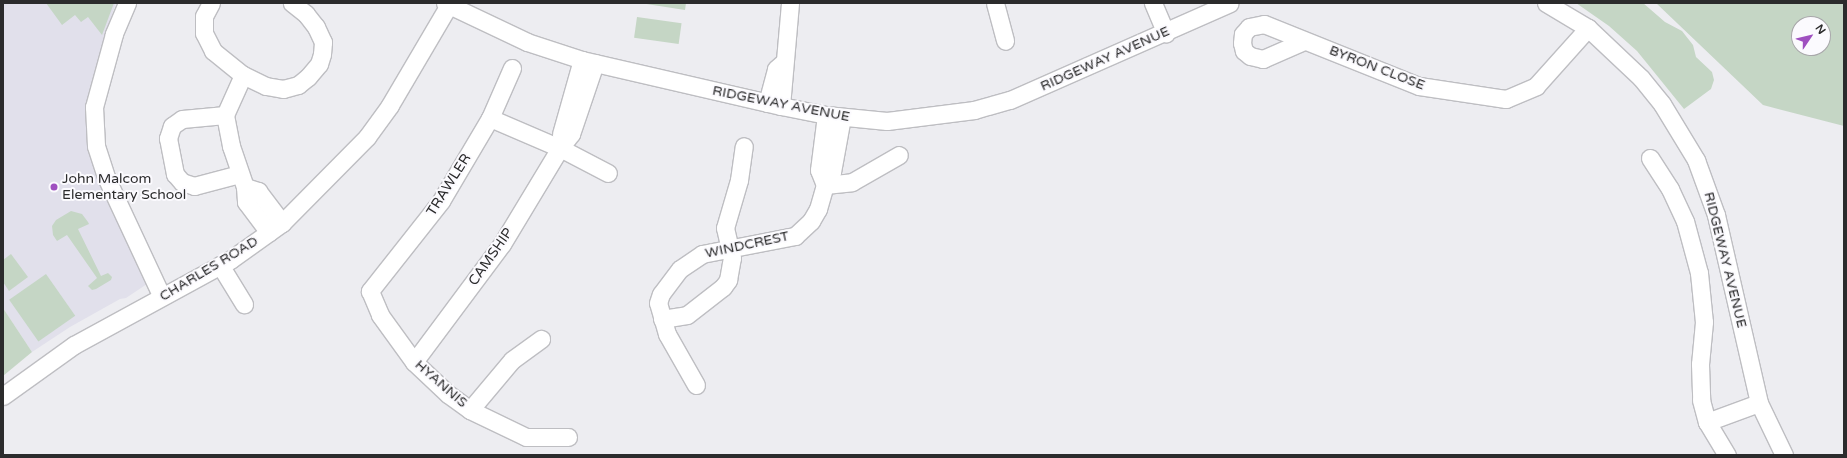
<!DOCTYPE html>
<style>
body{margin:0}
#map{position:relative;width:1847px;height:458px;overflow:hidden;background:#ededf1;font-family:"Varela Round",sans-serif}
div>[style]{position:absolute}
.built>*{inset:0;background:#e1e0eb}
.green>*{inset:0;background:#c5d6c5;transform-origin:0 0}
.roads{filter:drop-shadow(1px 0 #bebec2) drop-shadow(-1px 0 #bebec2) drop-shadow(0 1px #bebec2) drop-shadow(0 -1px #bebec2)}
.minor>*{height:17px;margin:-8.5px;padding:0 8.5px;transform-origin:8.5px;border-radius:8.5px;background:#fff}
.dots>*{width:11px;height:11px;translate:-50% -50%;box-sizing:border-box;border:2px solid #fbfafe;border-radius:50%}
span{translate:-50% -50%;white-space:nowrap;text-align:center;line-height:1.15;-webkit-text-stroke:4px #fbfafe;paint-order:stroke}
.street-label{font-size:14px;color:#2b2b2c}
.poi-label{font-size:14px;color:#2b2b2c}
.left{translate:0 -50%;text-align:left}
.frame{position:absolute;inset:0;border:4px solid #2b2b2c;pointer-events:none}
.north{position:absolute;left:1791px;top:16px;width:40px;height:40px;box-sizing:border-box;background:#fbfafe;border:1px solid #a8a7aa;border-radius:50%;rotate:55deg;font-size:11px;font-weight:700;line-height:16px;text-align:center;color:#2b2b2c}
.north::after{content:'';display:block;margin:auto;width:14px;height:18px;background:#9f50c0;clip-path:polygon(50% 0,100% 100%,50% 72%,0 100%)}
</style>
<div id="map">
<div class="built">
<i style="clip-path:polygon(3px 3px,116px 3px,103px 41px,88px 110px,150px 282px,126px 298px,120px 299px,70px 327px,32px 352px,3px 308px)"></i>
</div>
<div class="green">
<i style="clip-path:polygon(46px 3px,114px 3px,102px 35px,88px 17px,81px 22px,75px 15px,62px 25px)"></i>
<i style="clip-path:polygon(640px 3px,686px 3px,685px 10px)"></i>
<i style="clip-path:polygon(1576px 3px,1643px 3px,1665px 22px,1682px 31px,1693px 45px,1696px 57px,1712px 72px,1714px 80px,1711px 89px,1684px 109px,1637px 51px,1609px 26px)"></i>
<i style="clip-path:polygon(evenodd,1656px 3px,1844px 3px,1844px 126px,1763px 105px,1656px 3px,1799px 24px,1823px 24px,1823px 48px,1799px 48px,1799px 24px)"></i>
<i style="left:637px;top:17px;width:45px;height:21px;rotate:8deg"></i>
<i style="clip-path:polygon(71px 211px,82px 214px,88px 222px,89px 224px,78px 229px,101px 276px,108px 273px,112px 277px,111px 280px,96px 289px,92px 290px,88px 286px,97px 278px,67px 235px,57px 241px,53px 235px,52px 226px,56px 220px)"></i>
<i style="clip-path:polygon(11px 254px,28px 277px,9px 291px,3px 282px,3px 260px)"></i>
<i style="left:46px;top:274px;width:51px;height:45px;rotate:55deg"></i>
<i style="clip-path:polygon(3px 308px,32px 352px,3px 376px)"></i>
</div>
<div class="roads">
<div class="minor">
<i style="left:127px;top:3px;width:34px;rotate:113deg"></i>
<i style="left:114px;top:34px;width:76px;rotate:105.3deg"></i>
<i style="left:94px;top:107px;width:39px;rotate:87deg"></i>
<i style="left:96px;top:146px;width:33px;rotate:72deg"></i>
<i style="left:106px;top:177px;width:132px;rotate:65deg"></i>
<i style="left:211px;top:3px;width:15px;rotate:118deg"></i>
<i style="left:204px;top:16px;width:17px;rotate:90deg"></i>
<i style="left:204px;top:33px;width:20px;rotate:63deg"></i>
<i style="left:213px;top:51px;width:38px;rotate:39deg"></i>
<i style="left:243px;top:75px;width:25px;rotate:26deg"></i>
<i style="left:266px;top:86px;width:17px;rotate:10deg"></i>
<i style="left:283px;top:89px;width:16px;rotate:-15deg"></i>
<i style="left:298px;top:85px;width:13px;rotate:-39deg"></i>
<i style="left:308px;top:77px;width:17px;rotate:-50deg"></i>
<i style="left:319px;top:64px;width:10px;rotate:-73deg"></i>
<i style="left:322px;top:54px;width:12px;rotate:-85deg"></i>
<i style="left:323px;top:42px;width:17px;rotate:-115deg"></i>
<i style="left:316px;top:27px;width:16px;rotate:-128deg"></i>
<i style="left:306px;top:14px;width:18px;rotate:-142deg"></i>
<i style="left:445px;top:3px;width:91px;rotate:25.4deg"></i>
<i style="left:527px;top:42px;width:58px;rotate:18.1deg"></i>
<i style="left:582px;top:60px;width:204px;rotate:13deg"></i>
<i style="left:781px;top:106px;width:46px;rotate:11.3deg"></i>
<i style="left:826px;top:115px;width:61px;rotate:5.6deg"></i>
<i style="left:887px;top:121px;width:88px;rotate:-7.2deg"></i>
<i style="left:974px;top:110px;width:37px;rotate:-16deg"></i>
<i style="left:1010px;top:100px;width:240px;rotate:-23.8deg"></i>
<i style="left:995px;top:3px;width:39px;rotate:75deg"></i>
<i style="left:1153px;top:3px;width:33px;rotate:67deg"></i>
<i style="left:1546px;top:3px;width:49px;rotate:30.8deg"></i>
<i style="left:1588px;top:28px;width:73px;rotate:43.3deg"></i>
<i style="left:1641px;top:78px;width:33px;rotate:51deg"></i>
<i style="left:1662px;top:104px;width:66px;rotate:58.7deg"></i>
<i style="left:1696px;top:160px;width:59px;rotate:70deg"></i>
<i style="left:1716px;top:215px;width:193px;rotate:77.1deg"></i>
<i style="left:1759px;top:403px;width:58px;rotate:64.3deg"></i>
<i style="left:1304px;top:41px;width:45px;rotate:156.3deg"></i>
<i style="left:1263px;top:59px;width:13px;rotate:-167deg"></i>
<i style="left:1250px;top:56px;width:8px;rotate:-140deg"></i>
<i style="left:1244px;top:51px;width:8px;rotate:-104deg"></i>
<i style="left:1242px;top:43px;width:9px;rotate:-84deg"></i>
<i style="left:1243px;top:34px;width:9px;rotate:-49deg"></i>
<i style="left:1249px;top:27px;width:15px;rotate:-11deg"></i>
<i style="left:1264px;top:24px;width:167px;rotate:21.8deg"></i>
<i style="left:1419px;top:86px;width:88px;rotate:8.5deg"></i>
<i style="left:1506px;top:99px;width:33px;rotate:-23deg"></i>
<i style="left:1536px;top:86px;width:78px;rotate:-48.1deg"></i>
<i style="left:512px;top:68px;width:55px;rotate:113.7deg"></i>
<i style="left:490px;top:118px;width:96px;rotate:120.6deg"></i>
<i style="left:441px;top:201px;width:115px;rotate:128.3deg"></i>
<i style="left:370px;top:291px;width:26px;rotate:67deg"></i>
<i style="left:380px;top:315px;width:58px;rotate:54.1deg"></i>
<i style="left:414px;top:362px;width:47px;rotate:43.3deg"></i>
<i style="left:448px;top:394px;width:27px;rotate:36deg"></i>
<i style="left:470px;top:410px;width:62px;rotate:25.7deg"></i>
<i style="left:526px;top:437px;width:42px"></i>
<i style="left:243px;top:75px;width:44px;rotate:114.2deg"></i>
<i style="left:225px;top:115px;width:32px;rotate:79deg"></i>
<i style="left:231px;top:146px;width:43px;rotate:71.1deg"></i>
<i style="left:245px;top:187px;width:15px;rotate:86deg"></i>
<i style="left:246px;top:202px;width:38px;rotate:53deg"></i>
<i style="left:767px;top:103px;width:35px;rotate:-75deg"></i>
<i style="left:776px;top:69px;width:11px;rotate:-41deg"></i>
<i style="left:781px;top:106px;width:103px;rotate:-85deg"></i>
<i style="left:225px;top:115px;width:43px;rotate:174.7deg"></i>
<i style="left:182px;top:119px;width:12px;rotate:145deg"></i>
<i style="left:172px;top:126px;width:13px;rotate:108deg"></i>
<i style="left:168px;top:138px;width:37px;rotate:79deg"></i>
<i style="left:175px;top:174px;width:11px;rotate:49deg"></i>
<i style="left:182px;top:182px;width:13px;rotate:18deg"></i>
<i style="left:194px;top:186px;width:47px;rotate:-14.9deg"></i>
<i style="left:490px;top:118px;width:76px;rotate:23.2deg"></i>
<i style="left:560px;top:148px;width:54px;rotate:27.5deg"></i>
<i style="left:561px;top:134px;width:77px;rotate:-74.2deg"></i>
<i style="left:1650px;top:158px;width:37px;rotate:57deg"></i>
<i style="left:1670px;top:189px;width:35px;rotate:65deg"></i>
<i style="left:1685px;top:221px;width:54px;rotate:74.9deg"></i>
<i style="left:1699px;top:273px;width:49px;rotate:84.2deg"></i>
<i style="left:1704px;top:322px;width:42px;rotate:95.4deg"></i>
<i style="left:1700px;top:364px;width:36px;rotate:88deg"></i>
<i style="left:1701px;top:400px;width:23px;rotate:75deg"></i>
<i style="left:1707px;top:422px;width:39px;rotate:59deg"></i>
<i style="left:825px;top:185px;width:27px;rotate:-6deg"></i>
<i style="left:852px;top:182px;width:54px;rotate:-29.9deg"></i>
<i style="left:825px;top:185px;width:16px;rotate:-112deg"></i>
<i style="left:819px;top:170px;width:55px;rotate:-82.7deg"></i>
<i style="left:245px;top:187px;width:14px;rotate:17deg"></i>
<i style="left:258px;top:191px;width:40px;rotate:53deg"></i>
<i style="left:220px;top:265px;width:46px;rotate:58.4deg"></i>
<i style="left:662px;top:319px;width:25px;rotate:-9deg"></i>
<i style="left:687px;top:315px;width:46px;rotate:-37.9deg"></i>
<i style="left:723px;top:287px;width:9px;rotate:-54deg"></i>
<i style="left:728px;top:280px;width:22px;rotate:-80deg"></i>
<i style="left:732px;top:258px;width:31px;rotate:-103deg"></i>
<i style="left:725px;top:228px;width:50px;rotate:-73.7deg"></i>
<i style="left:739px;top:180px;width:34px;rotate:-82deg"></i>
<i style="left:414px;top:362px;width:147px;rotate:-53.3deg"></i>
<i style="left:502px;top:244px;width:112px;rotate:-58.9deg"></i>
<i style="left:560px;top:148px;width:18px;rotate:-52deg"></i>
<i style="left:571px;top:134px;width:75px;rotate:-71.3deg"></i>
<i style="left:696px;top:385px;width:59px;rotate:-119.6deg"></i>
<i style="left:667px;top:334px;width:32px;rotate:-106deg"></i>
<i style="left:658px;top:303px;width:9px;rotate:-72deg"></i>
<i style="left:661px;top:294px;width:31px;rotate:-53deg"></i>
<i style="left:680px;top:269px;width:27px;rotate:-34deg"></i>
<i style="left:702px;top:254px;width:95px;rotate:-11deg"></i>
<i style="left:795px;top:236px;width:22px;rotate:-43deg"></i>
<i style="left:811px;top:221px;width:14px;rotate:-60deg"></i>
<i style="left:818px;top:209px;width:25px;rotate:-74deg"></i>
<i style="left:825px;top:185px;width:15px;rotate:-62deg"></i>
<i style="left:832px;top:172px;width:56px;rotate:-79.7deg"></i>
<i style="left:3px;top:396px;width:87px;rotate:-35.7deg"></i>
<i style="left:74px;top:345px;width:178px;rotate:-28.6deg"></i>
<i style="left:230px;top:260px;width:64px;rotate:-35.4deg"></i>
<i style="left:282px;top:223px;width:121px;rotate:-45.3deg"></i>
<i style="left:367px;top:137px;width:39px;rotate:-54deg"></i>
<i style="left:390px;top:105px;width:116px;rotate:-59.5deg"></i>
<i style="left:470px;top:410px;width:65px;rotate:-50deg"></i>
<i style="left:512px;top:360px;width:36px;rotate:-36deg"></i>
<i style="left:1707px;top:422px;width:55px;rotate:-20.1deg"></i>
</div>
</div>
<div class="dots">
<i style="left:54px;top:187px;background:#9f50c0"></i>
</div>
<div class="street-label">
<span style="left:1105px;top:59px;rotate:-24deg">RIDGEWAY AVENUE</span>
<span style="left:1377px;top:68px;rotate:21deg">BYRON CLOSE</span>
<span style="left:781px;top:104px;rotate:11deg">RIDGEWAY AVENUE</span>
<span style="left:449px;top:185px;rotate:-58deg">TRAWLER</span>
<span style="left:747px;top:245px;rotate:-12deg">WINDCREST</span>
<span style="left:491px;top:257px;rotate:-55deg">CAMSHIP</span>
<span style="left:1725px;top:260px;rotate:76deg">RIDGEWAY AVENUE</span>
<span style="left:209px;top:269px;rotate:-31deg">CHARLES ROAD</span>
<span style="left:441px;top:384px;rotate:41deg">HYANNIS</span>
</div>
<div class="poi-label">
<span class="left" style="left:62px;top:187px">John Malcom<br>Elementary School</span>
</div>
<div class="frame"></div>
<div class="north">N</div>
</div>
